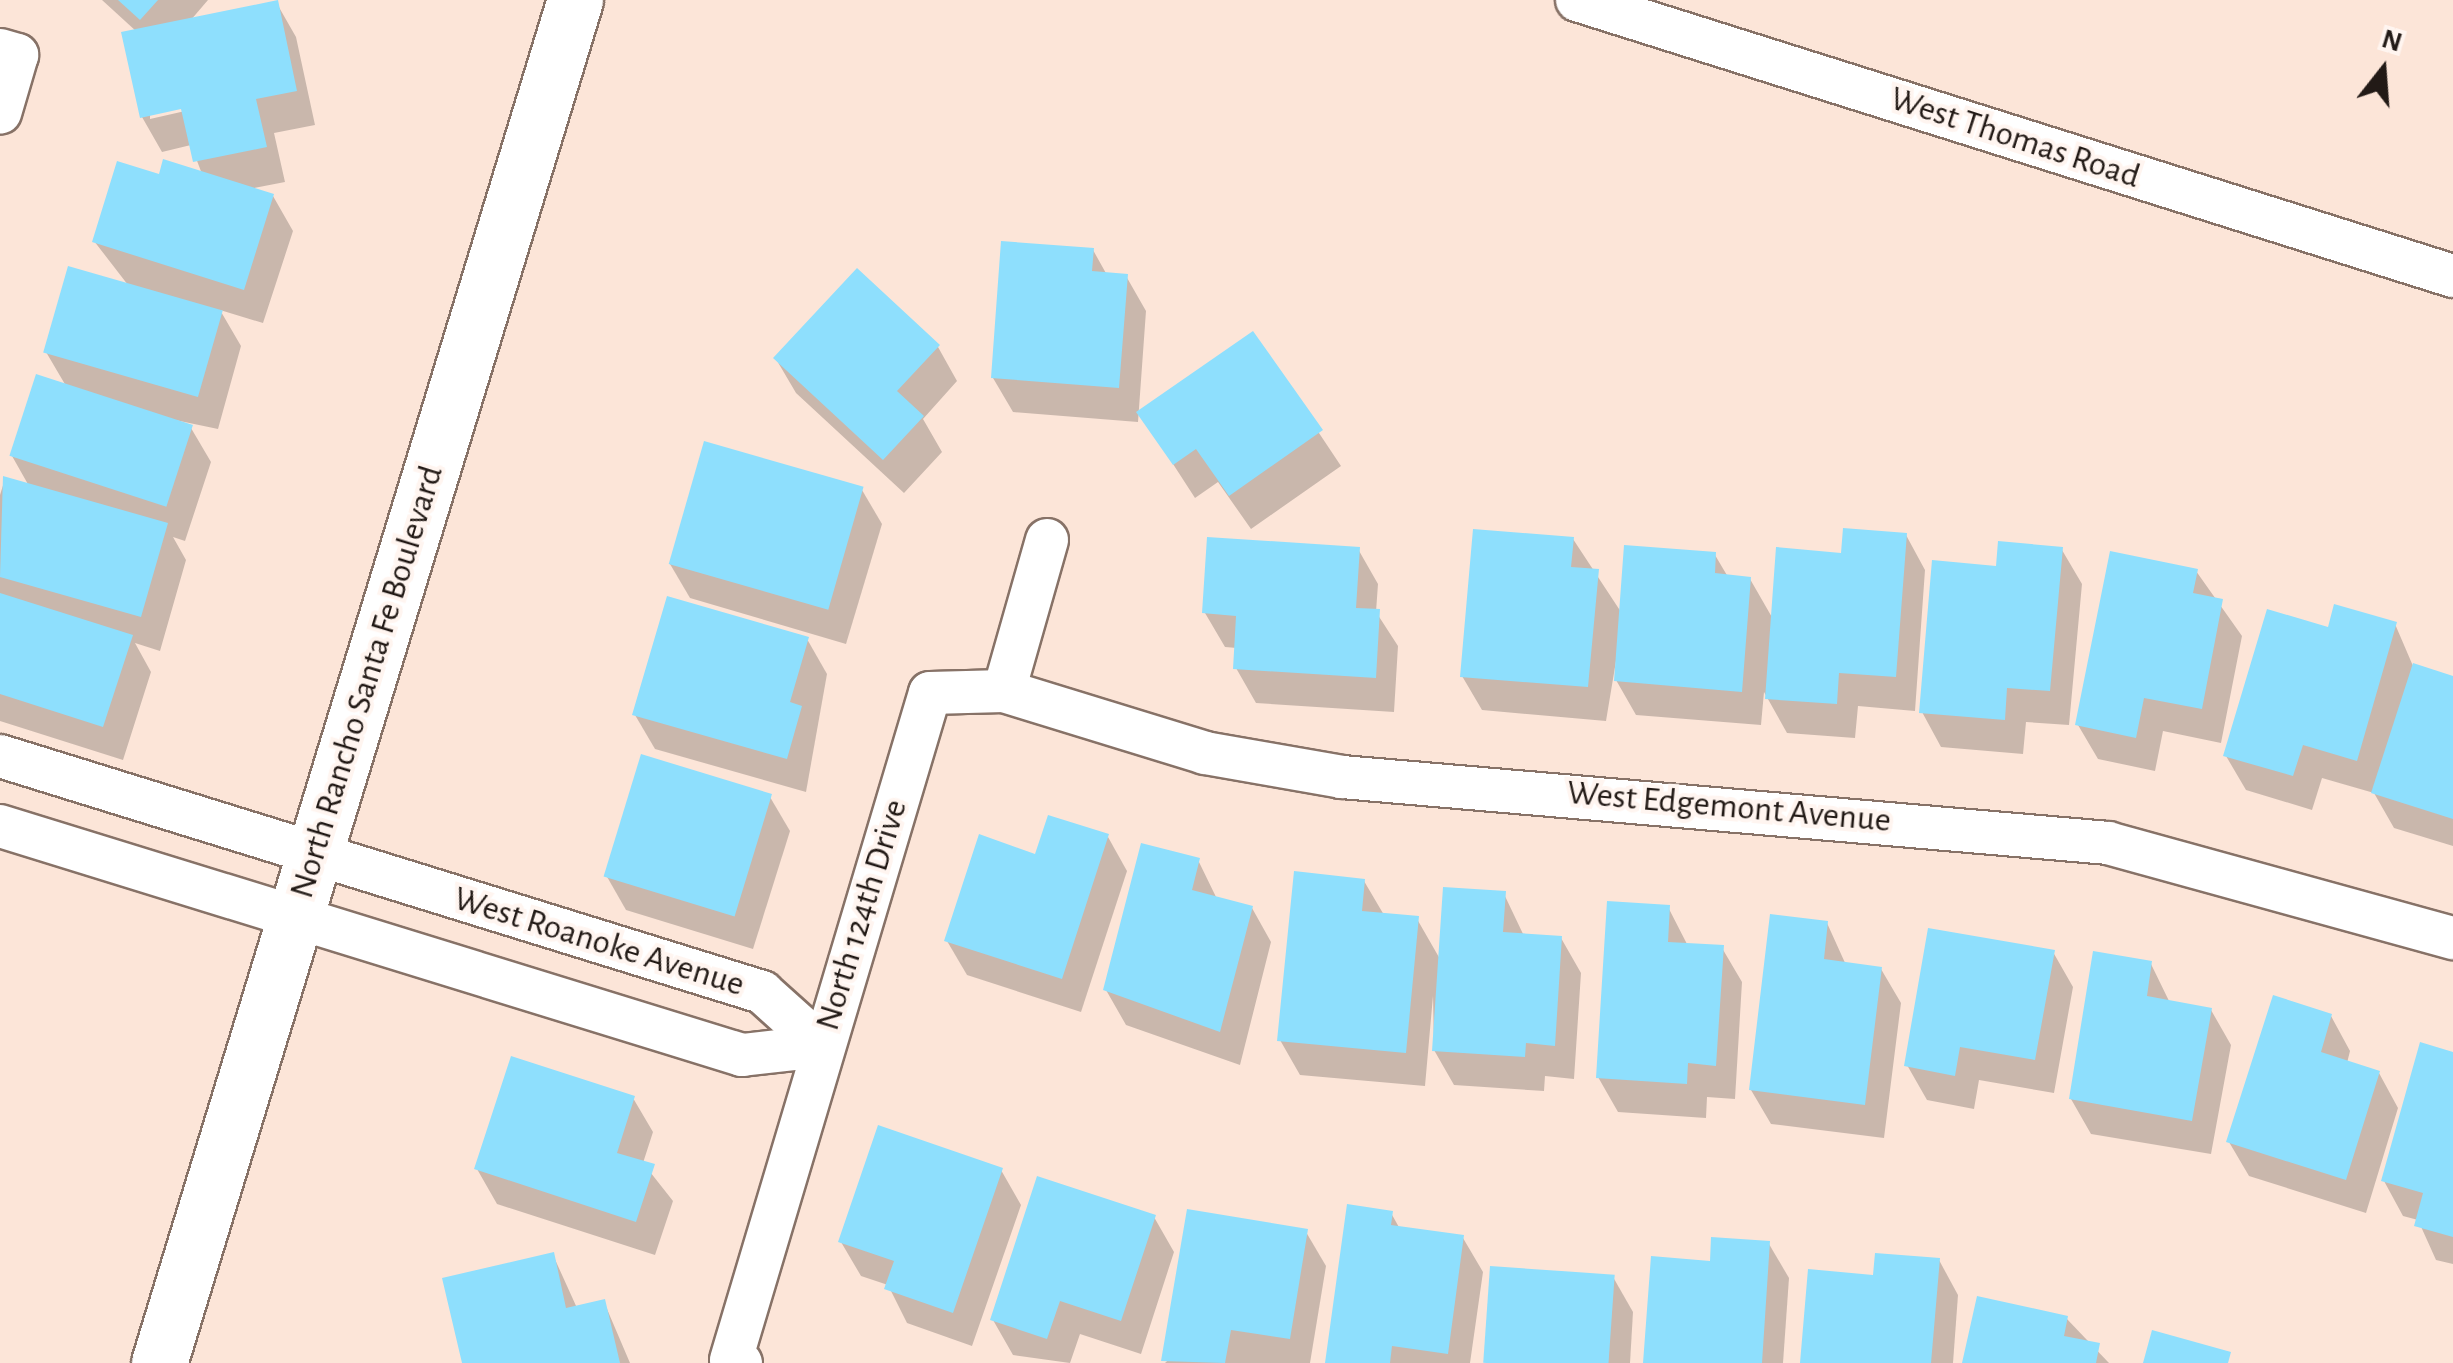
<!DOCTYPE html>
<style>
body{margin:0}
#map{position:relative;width:2453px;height:1363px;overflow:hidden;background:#fce5d8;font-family:"Alegreya Sans",sans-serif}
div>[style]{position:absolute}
.shadow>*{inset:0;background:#0003}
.building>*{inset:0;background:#8edffd;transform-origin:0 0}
.roads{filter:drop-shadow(2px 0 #877267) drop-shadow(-2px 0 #877267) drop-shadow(0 2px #877267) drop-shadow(0 -2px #877267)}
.street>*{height:42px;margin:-21px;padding:0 21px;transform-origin:21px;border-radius:21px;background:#fff}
.secondary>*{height:55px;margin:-27.5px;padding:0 27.5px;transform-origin:27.5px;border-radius:27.5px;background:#fff}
span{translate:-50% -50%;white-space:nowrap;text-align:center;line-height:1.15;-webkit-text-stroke:8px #fff5f0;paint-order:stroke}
.street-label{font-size:35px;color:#221a16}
.north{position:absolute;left:2333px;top:20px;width:100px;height:100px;-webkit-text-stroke:8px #fff5f0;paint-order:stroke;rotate:17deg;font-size:28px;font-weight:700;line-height:40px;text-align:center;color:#221a16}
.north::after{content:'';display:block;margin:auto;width:35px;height:45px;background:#221a16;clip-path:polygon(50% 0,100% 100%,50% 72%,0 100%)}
</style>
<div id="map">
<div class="shadow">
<i style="clip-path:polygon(evenodd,102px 0,208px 0,190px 21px,276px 2px,296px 37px,315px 125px,274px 133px,285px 182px,249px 189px,273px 196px,293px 231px,263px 323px,220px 310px,241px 346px,218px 429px,156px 416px,191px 428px,211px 462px,185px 541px,173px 537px,186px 560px,160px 651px,135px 643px,151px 672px,123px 760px,0 721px,0 495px,5px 479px,29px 486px,12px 456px,66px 386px,46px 352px,128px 285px,94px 241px,161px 177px,202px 174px,191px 145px,162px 152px,142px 117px,137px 32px,102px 0,193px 104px,194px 109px,150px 119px,150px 113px,193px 104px)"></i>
<i style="clip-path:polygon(1093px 250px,1107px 275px,1126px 276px,1146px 311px,1138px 422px,1013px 412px,993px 378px)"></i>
<i style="clip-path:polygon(1253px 334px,1341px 466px,1251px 529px,1218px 482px,1195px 498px,1140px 413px)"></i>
<i style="clip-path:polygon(938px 347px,957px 381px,923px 419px,942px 452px,904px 493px,796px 393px,776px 359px)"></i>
<i style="clip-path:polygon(862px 490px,882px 524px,846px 644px,690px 598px,670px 564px)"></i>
<i style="clip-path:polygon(1906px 535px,1925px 570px,1915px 711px,1858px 706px,1855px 738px,1787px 733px,1764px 692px,1761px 725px,1636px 715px,1616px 680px,1619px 643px,1606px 721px,1482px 710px,1462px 676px,1573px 539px,1621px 612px,1715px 555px,1728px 577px,1750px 579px,1773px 619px,1844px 555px)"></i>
<i style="clip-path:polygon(1358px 549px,1378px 584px,1376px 612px,1398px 646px,1394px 712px,1256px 703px,1236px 668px,1237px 648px,1225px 647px,1205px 613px)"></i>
<i style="clip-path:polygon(2062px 550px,2082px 584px,2069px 725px,2026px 722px,2023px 754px,1941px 747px,1922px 712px,1998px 568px)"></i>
<i style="clip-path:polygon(2196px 571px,2242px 636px,2221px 743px,2163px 731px,2155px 771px,2098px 759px,2078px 725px)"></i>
<i style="clip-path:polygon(2395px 624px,2413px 666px,2453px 678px,2453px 846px,2394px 828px,2374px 793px,2322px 778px,2312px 810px,2246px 790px,2226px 756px,2330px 630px)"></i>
<i style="clip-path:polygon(807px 639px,827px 674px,806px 792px,655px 749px,635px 715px)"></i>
<i style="clip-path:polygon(770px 797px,790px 831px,753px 949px,626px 910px,606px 875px)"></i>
<i style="clip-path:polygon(1108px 837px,1127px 871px,1081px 1012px,967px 975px,947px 941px)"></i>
<i style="clip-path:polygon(1198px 860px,1217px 899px,1252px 908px,1271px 942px,1240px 1065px,1126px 1025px,1106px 990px)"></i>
<i style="clip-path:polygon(1364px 881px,1384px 915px,1417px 919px,1440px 959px,1504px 894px,1524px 936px,1561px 938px,1581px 973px,1574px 1079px,1545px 1076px,1544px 1091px,1454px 1085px,1434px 1050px,1433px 996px,1425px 1086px,1300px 1075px,1280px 1040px)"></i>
<i style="clip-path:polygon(1668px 907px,1688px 946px,1722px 948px,1742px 982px,1735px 1099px,1707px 1097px,1706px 1118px,1618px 1112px,1598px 1077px)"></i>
<i style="clip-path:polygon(1827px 923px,1846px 965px,1881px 969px,1901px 1003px,1884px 1138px,1771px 1124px,1751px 1090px)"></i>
<i style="clip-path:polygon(2053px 952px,2073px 987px,2054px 1093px,1979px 1080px,1974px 1109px,1927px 1100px,1907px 1065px)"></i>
<i style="clip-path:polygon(2151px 964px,2170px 1003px,2211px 1010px,2231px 1045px,2211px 1154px,2091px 1134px,2071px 1099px)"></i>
<i style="clip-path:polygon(2331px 1016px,2350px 1051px,2347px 1063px,2379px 1073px,2398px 1108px,2366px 1213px,2249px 1176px,2229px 1142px)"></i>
<i style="clip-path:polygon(2453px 1054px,2453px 1264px,2436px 1260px,2418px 1220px,2403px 1216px,2384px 1181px)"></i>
<i style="clip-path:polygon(633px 1098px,653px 1132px,643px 1163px,673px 1201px,655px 1255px,497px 1204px,477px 1169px)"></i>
<i style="clip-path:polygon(1001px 1170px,1021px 1205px,972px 1346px,907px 1323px,888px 1285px,861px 1276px,841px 1242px)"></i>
<i style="clip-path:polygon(1391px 1213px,1400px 1229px,1463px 1238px,1483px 1272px,1470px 1363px,1327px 1363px)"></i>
<i style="clip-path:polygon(1154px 1217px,1174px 1252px,1141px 1354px,1080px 1334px,1070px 1363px,1013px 1355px,993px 1320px)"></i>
<i style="clip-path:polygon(1306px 1232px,1326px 1266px,1310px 1363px,1165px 1363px)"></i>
<i style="clip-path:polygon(1769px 1244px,1789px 1278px,1783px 1363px,1645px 1363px,1712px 1263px)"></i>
<i style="clip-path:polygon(553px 1255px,577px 1308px,604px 1302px,630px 1363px,464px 1363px)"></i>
<i style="clip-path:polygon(1939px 1260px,1958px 1295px,1953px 1363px,1802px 1363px)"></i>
<i style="clip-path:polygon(1613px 1277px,1633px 1312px,1630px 1363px,1486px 1363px)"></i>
<i style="clip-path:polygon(2066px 1318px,2109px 1363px,1965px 1363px)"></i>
</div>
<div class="building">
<i style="clip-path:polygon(118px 0,158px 0,140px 20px)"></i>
<i style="clip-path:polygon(278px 0,297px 91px,256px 99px,267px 147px,193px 162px,181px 109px,140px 118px,121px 32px)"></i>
<i style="clip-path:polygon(163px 159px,274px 194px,244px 290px,92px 242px,117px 161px,159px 174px)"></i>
<i style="clip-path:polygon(1001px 241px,1094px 248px,1092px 271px,1128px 274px,1119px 388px,991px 378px)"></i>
<i style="left:68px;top:266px;width:161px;height:90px;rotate:16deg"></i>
<i style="clip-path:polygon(857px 268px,940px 345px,897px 391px,924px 416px,883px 460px,773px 358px)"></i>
<i style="clip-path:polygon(1253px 331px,1323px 430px,1229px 496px,1196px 449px,1173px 465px,1136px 412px)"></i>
<i style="left:36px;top:374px;width:165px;height:86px;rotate:18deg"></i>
<i style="left:704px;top:441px;width:166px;height:128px;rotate:16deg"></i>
<i style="clip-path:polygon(3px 476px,168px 523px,141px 617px,0 577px)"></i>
<i style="clip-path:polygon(1843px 528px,1907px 533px,1896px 677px,1839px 673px,1837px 704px,1765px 699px,1776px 547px,1841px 553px)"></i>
<i style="clip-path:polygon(1473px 529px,1574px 537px,1571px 567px,1599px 569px,1588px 687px,1460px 677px)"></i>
<i style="clip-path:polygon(1207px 537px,1360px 547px,1356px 608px,1380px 609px,1376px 678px,1233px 669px,1236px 616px,1202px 613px)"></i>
<i style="clip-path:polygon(1998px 541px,2063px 547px,2050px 691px,2007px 688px,2005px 720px,1919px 713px,1932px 560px,1996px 566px)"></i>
<i style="clip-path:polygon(1624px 545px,1716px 552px,1715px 573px,1751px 577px,1742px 692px,1614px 681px)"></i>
<i style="clip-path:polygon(2110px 551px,2198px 569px,2193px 593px,2223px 599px,2202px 709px,2144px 698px,2136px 738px,2075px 725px)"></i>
<i style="clip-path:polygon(0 593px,133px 635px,103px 727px,0 694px)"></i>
<i style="clip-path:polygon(667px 596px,809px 637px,790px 702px,802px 706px,787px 759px,632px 715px)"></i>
<i style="clip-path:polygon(2334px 604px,2397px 622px,2357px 761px,2303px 745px,2293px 776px,2223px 756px,2267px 609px,2328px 627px)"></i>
<i style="clip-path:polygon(2413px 663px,2453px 676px,2453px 819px,2371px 793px)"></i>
<i style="left:641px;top:754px;width:137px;height:128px;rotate:17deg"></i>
<i style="clip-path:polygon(1048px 815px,1109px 834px,1062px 979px,944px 941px,979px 834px,1035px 854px)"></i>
<i style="clip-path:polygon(1141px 843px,1200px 858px,1192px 890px,1253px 906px,1220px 1032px,1103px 990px)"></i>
<i style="clip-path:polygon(1294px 871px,1365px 879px,1362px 911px,1419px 916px,1406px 1053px,1277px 1041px)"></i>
<i style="clip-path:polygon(1443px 887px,1506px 891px,1503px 932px,1562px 936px,1555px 1046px,1526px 1043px,1525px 1057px,1432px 1051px)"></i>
<i style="clip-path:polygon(1607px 901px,1670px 905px,1668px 942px,1724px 945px,1716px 1066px,1688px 1063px,1687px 1084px,1596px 1078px)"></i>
<i style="clip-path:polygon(1770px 914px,1828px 921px,1824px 959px,1882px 967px,1865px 1105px,1749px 1090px)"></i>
<i style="clip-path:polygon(1928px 928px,2055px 950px,2035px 1060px,1960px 1047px,1955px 1076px,1904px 1066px)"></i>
<i style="clip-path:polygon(2093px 951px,2152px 961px,2147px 996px,2212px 1008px,2192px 1121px,2069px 1099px)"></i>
<i style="clip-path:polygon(2273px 995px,2332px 1014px,2321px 1052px,2380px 1071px,2346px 1180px,2226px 1142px)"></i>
<i style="clip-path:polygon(2420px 1042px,2453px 1052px,2453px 1237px,2414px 1226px,2423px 1193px,2381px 1181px)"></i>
<i style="clip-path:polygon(511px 1056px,635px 1096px,617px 1153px,655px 1164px,636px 1222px,474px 1169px)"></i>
<i style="clip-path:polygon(878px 1125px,1003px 1168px,953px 1313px,884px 1289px,894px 1261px,838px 1242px)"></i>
<i style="clip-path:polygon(1037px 1176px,1156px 1215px,1121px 1321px,1060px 1301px,1047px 1339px,990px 1320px)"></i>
<i style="clip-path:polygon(1347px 1204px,1393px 1211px,1391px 1225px,1464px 1235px,1448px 1354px,1392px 1346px,1390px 1363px,1325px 1363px)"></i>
<i style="clip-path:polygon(1187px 1209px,1308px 1229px,1290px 1339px,1231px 1330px,1225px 1363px,1161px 1361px)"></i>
<i style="clip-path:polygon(1711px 1237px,1770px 1241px,1762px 1363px,1643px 1363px,1651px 1256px,1710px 1261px)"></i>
<i style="clip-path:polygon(554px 1252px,566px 1308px,605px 1299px,620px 1363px,462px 1363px,442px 1278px)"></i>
<i style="clip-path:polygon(1875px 1253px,1940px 1258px,1931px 1363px,1800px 1363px,1808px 1269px,1873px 1275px)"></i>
<i style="left:1490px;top:1266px;width:125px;height:97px;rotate:4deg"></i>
<i style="clip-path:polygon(1977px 1296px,2068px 1316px,2064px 1336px,2100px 1343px,2096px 1363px,1962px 1363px)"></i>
<i style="clip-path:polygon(2152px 1330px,2231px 1352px,2228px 1363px,2143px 1363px)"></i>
</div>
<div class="roads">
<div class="street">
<i style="left:1577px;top:0;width:918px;rotate:17.49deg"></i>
<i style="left:0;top:50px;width:18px;rotate:16deg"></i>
<i style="left:17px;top:55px;width:60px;rotate:106.3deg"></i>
<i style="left:1004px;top:691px;width:210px;rotate:17.1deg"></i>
<i style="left:1205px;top:753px;width:139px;rotate:9.9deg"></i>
<i style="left:1342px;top:777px;width:769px;rotate:4.92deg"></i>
<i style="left:2108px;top:843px;width:358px;rotate:15.4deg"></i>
<i style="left:0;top:756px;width:798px;rotate:17.21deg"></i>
<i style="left:762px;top:992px;width:81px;rotate:42deg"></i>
<i style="left:0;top:826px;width:777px;rotate:17.15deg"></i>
<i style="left:742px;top:1055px;width:81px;rotate:-6.4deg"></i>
<i style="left:741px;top:1363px;width:10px;rotate:-163deg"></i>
<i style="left:731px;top:1360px;width:696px;rotate:-73.39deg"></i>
<i style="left:930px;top:693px;width:74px;rotate:-1.5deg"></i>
<i style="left:1004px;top:691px;width:157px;rotate:-74.1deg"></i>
</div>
<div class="secondary">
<i style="left:159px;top:1363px;width:1425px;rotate:-73.03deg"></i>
</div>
</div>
<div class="street-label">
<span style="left:2015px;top:138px;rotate:18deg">West Thomas Road</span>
<span style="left:367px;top:682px;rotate:-73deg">North Rancho Santa Fe Boulevard</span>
<span style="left:1729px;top:807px;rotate:5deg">West Edgemont Avenue</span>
<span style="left:862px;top:915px;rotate:-73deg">North 124th Drive</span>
<span style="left:599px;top:942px;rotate:17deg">West Roanoke Avenue</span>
</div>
<div class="north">N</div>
</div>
